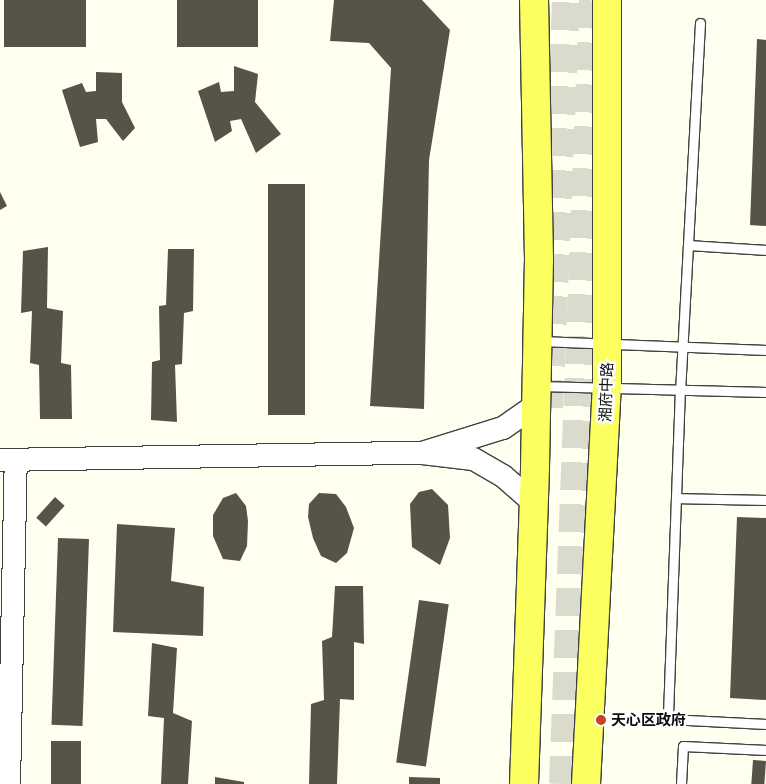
<!DOCTYPE html>
<meta charset="utf-8">
<style>
body{margin:0}
#map{position:relative;width:766px;height:784px;overflow:hidden;background:#feffef;font-family:Merriweather,"Noto Sans SC",serif}
div>[style]{position:absolute}
.building>*{inset:0;background:#585349;transform-origin:0 0}
.trunk-tunnel>*{height:28px;margin-top:-14px;transform-origin:0;background:repeating-linear-gradient(90deg,#dadbcd 0 28px,transparent 0 42px)}
.roads{filter:drop-shadow(1px 0 #414141) drop-shadow(-1px 0 #414141) drop-shadow(0 1px #414141) drop-shadow(0 -1px #414141)}
.service>*{height:9px;margin:-4.5px;padding:0 4.5px;transform-origin:4.5px;border-radius:4.5px;background:#fff}
.tertiary>*{height:22px;margin:-11px;padding:0 11px;transform-origin:11px;border-radius:11px;background:#fff}
.primary>*{height:28px;margin:-14px;padding:0 14px;transform-origin:14px;border-radius:14px;background:#fbff5f}
.dots>*{width:14px;height:14px;translate:-50% -50%;box-sizing:border-box;border:2px solid #fff;border-radius:50%}
span{translate:-50% -50%;white-space:nowrap;text-align:center;line-height:1.15;-webkit-text-stroke:5px #fff;paint-order:stroke}
.street-label{font-size:15px;color:#0e0e0e}
.poi-label{font-size:15px;color:#0e0e0e;font-weight:700}
.left{translate:0 -50%;text-align:left}
</style>
<div id="map">
<div class="building">
<i style="left:4px;top:0;width:82px;height:47px"></i>
<i style="left:177px;top:0;width:81px;height:47px"></i>
<i style="clip-path:polygon(334px 0,422px 0,450px 30px,429px 160px,424px 409px,370px 406px,391px 68px,369px 43px,330px 41px)"></i>
<i style="clip-path:polygon(757px 39px,766px 40px,766px 226px,750px 225px)"></i>
<i style="clip-path:polygon(234px 66px,258px 74px,255px 102px,281px 134px,256px 153px,241px 119px,230px 121px,232px 131px,215px 142px,198px 91px,219px 82px,221px 92px,234px 91px)"></i>
<i style="clip-path:polygon(96px 72px,122px 73px,122px 102px,135px 128px,123px 141px,106px 119px,96px 119px,98px 142px,80px 147px,62px 90px,82px 83px,86px 92px,96px 91px)"></i>
<i style="left:305px;top:184px;width:231px;height:37px;rotate:90deg"></i>
<i style="clip-path:polygon(0 192px,7px 206px,0 210px)"></i>
<i style="clip-path:polygon(48px 247px,47px 308px,63px 311px,61px 363px,71px 365px,72px 419px,40px 419px,39px 365px,30px 363px,32px 311px,21px 313px,23px 251px)"></i>
<i style="clip-path:polygon(168px 249px,194px 249px,193px 311px,184px 313px,182px 364px,175px 365px,177px 422px,151px 420px,152px 362px,160px 360px,159px 306px,166px 305px)"></i>
<i style="clip-path:polygon(432px 489px,448px 505px,450px 538px,440px 565px,412px 547px,410px 504px,419px 492px)"></i>
<i style="clip-path:polygon(236px 493px,246px 506px,248px 521px,247px 546px,240px 561px,223px 559px,213px 536px,213px 515px,223px 498px)"></i>
<i style="clip-path:polygon(319px 493px,336px 494px,346px 507px,354px 528px,347px 553px,336px 563px,321px 556px,313px 538px,308px 517px,309px 504px)"></i>
<i style="left:55px;top:497px;width:13px;height:28px;rotate:42deg"></i>
<i style="clip-path:polygon(737px 517px,766px 518px,766px 700px,730px 698px)"></i>
<i style="clip-path:polygon(117px 524px,175px 528px,171px 581px,204px 587px,203px 636px,113px 632px)"></i>
<i style="left:89px;top:539px;width:187px;height:31px;rotate:92deg"></i>
<i style="clip-path:polygon(335px 586px,363px 586px,364px 644px,354px 642px,354px 700px,340px 699px,337px 784px,309px 784px,311px 704px,324px 700px,322px 641px,332px 637px)"></i>
<i style="left:419px;top:600px;width:30px;height:164px;rotate:8deg"></i>
<i style="clip-path:polygon(152px 643px,177px 648px,173px 713px,192px 721px,188px 784px,161px 784px,164px 718px,148px 716px)"></i>
<i style="left:51px;top:741px;width:30px;height:43px"></i>
<i style="left:753px;top:760px;width:13px;height:24px;rotate:4deg"></i>
<i style="clip-path:polygon(215px 777px,244px 782px,244px 784px,215px 784px)"></i>
<i style="clip-path:polygon(409px 777px,440px 778px,440px 784px,409px 784px)"></i>
</div>
<div class="trunk-tunnel">
<i style="left:549px;top:408px;width:408px;rotate:-87.6deg"></i>
<i style="left:563px;top:784px;width:785px;rotate:-87.81deg"></i>
</div>
<div class="roads">
<div class="service">
<i style="left:700px;top:23px;width:366px;rotate:93.1deg"></i>
<i style="left:680px;top:388px;width:331px;rotate:92.1deg"></i>
<i style="left:668px;top:719px;width:98px;rotate:2.9deg"></i>
<i style="left:688px;top:245px;width:78px;rotate:3.7deg"></i>
<i style="left:540px;top:341px;width:226px;rotate:2.3deg"></i>
<i style="left:539px;top:386px;width:227px;rotate:1.5deg"></i>
<i style="left:676px;top:498px;width:90px;rotate:1.3deg"></i>
<i style="left:681px;top:784px;width:38px;rotate:-87deg"></i>
<i style="left:683px;top:746px;width:83px;rotate:2.8deg"></i>
</div>
<div class="tertiary">
<i style="left:0;top:460px;width:422px;rotate:-1deg"></i>
<i style="left:534px;top:503px;width:41px;rotate:-138.9deg"></i>
<i style="left:503px;top:476px;width:34px;rotate:-150deg"></i>
<i style="left:473px;top:459px;width:51px;rotate:-173.3deg"></i>
<i style="left:422px;top:453px;width:85px;rotate:-17.2deg"></i>
<i style="left:503px;top:428px;width:40px;rotate:-34.9deg"></i>
<i style="left:9px;top:784px;width:324px;rotate:-88.8deg"></i>
</div>
<div class="primary">
<i style="left:524px;top:784px;width:317px;rotate:-88deg"></i>
<i style="left:535px;top:467px;width:208px;rotate:-88.9deg"></i>
<i style="left:539px;top:259px;width:259px;rotate:-91.1deg"></i>
<i style="left:586px;top:784px;width:398px;rotate:-87deg"></i>
<i style="left:607px;top:387px;width:387px;rotate:-90deg"></i>
</div>
</div>
<div class="dots">
<i style="left:601px;top:720px;background:#cb4119"></i>
</div>
<div class="street-label">
<span style="left:606px;top:392px;rotate:-88deg">湘府中路</span>
</div>
<div class="poi-label">
<span class="left" style="left:611px;top:720px">天心区政府</span>
</div>
</div>
